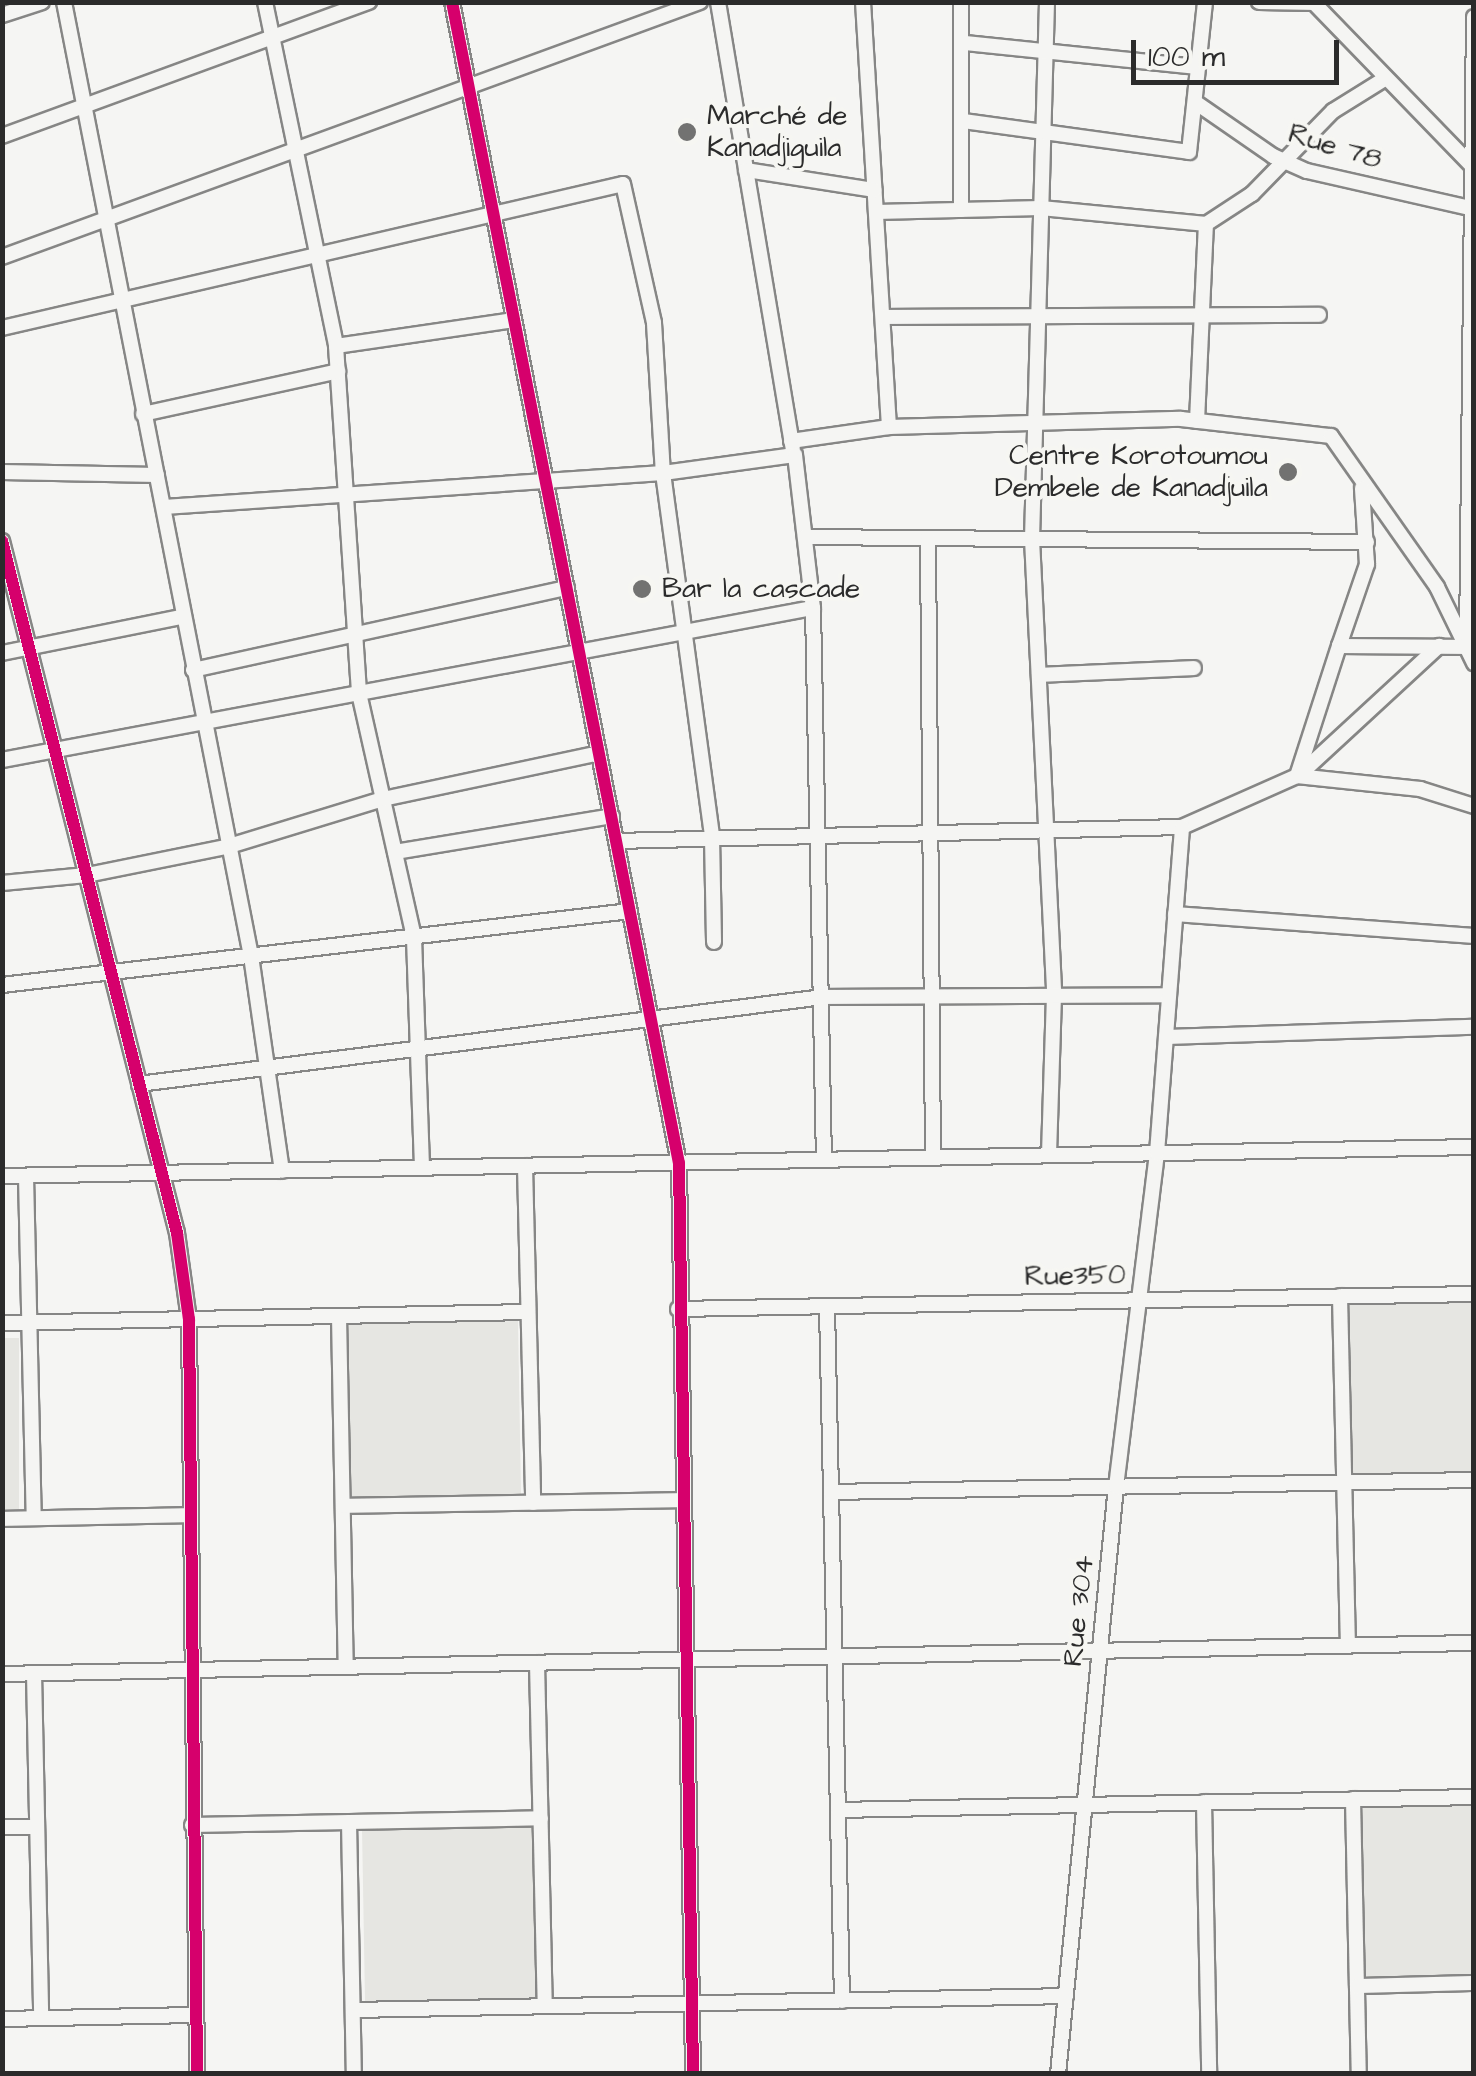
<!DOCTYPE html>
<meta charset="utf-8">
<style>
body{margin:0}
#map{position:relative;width:1476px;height:2076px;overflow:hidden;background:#f5f5f3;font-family:"Architects Daughter",sans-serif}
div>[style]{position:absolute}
.green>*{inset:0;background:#e6e6e2;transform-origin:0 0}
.roads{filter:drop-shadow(2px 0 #868685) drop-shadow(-2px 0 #868685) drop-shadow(0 2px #868685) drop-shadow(0 -2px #868685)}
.minor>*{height:14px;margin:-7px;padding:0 7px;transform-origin:7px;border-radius:7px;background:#f5f5f3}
.cycleway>*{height:12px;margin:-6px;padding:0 6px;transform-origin:6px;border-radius:6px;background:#d6006c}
.dots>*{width:28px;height:28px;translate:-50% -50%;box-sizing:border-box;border:5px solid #f6f6f2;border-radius:50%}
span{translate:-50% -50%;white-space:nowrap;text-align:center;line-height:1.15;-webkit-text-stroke:8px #f6f6f2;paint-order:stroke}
.poi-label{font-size:28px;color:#2b2b2b}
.left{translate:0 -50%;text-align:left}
.right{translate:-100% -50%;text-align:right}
.street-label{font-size:28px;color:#2b2b2b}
.frame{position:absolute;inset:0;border:5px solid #2b2b2b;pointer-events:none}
.scale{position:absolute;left:1131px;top:40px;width:208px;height:45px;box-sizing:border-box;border:5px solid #2b2b2b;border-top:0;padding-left:12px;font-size:30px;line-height:35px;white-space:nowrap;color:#2b2b2b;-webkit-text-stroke:8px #f6f6f2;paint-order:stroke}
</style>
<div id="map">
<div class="green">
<i style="left:1473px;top:1301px;width:176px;height:124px;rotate:90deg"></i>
<i style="left:518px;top:1321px;width:176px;height:171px;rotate:89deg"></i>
<i style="left:2px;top:1338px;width:17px;height:176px"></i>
<i style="left:1473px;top:1801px;width:176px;height:110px;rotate:90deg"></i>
<i style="left:533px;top:1826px;width:176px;height:171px;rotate:89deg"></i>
</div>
<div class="roads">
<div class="minor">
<i style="left:64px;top:2px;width:972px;rotate:78.91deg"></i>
<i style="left:251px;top:956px;width:217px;rotate:81.8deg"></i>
<i style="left:265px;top:2px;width:351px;rotate:78.3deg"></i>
<i style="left:336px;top:346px;width:348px;rotate:86.2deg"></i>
<i style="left:359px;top:693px;width:251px;rotate:77.3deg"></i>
<i style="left:414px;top:938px;width:230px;rotate:88deg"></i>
<i style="left:452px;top:2px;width:1183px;rotate:78.94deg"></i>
<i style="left:679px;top:1163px;width:911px;rotate:89.12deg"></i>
<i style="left:718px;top:2px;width:453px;rotate:80.5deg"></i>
<i style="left:863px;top:2px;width:426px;rotate:86.5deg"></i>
<i style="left:1047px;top:2px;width:537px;rotate:91.6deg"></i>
<i style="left:1032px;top:539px;width:457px;rotate:87.2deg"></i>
<i style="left:1054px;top:995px;width:160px;rotate:91.8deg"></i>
<i style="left:1259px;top:2px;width:59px;rotate:1deg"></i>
<i style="left:1313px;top:2px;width:228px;rotate:45.9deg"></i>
<i style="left:2px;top:15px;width:42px;rotate:-18deg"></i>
<i style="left:965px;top:43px;width:234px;rotate:5.9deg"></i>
<i style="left:1195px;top:102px;width:95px;rotate:34.7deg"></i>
<i style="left:1273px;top:156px;width:37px;rotate:24deg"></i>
<i style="left:1307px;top:171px;width:171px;rotate:12.8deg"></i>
<i style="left:963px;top:121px;width:228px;rotate:7.8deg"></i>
<i style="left:1189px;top:152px;width:151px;rotate:-83.9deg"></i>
<i style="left:2px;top:136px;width:391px;rotate:-20.1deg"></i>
<i style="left:746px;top:170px;width:130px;rotate:8.9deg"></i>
<i style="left:961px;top:210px;width:208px;rotate:-90deg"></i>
<i style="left:876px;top:212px;width:165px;rotate:-1.4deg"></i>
<i style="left:1041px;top:208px;width:166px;rotate:5.5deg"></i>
<i style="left:1206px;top:224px;width:55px;rotate:-33.1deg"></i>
<i style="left:1252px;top:194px;width:116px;rotate:-45.7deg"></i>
<i style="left:1333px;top:111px;width:62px;rotate:-31.9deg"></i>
<i style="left:2px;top:257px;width:743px;rotate:-20.07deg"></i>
<i style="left:885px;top:317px;width:434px;rotate:-0.3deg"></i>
<i style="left:2px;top:328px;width:637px;rotate:-13.06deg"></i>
<i style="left:623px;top:184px;width:142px;rotate:77.4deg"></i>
<i style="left:654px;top:323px;width:150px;rotate:86.6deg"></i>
<i style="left:663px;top:473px;width:367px;rotate:82.3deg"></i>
<i style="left:712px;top:837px;width:105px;rotate:88.9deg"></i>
<i style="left:336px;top:346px;width:180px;rotate:-8.3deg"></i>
<i style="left:143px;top:414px;width:200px;rotate:-12.4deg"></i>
<i style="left:1197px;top:421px;width:197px;rotate:-87.4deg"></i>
<i style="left:791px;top:441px;width:99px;rotate:-8.1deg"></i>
<i style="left:889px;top:427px;width:292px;rotate:-1.6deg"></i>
<i style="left:1181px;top:419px;width:151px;rotate:6.5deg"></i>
<i style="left:1331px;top:436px;width:184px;rotate:54.9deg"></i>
<i style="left:1437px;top:587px;width:85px;rotate:64deg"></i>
<i style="left:2px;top:472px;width:155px;rotate:1.1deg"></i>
<i style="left:164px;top:507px;width:500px;rotate:-3.9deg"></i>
<i style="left:663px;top:473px;width:133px;rotate:-7.8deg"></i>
<i style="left:795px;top:455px;width:154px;rotate:83.3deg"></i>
<i style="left:813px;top:608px;width:552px;rotate:88.86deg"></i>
<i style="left:805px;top:537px;width:562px;rotate:0.51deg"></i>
<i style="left:928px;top:539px;width:619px;rotate:89.54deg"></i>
<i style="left:2px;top:541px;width:714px;rotate:75.81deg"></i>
<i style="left:177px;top:1233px;width:87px;rotate:82.1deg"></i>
<i style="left:189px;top:1319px;width:755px;rotate:89.39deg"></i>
<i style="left:1467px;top:641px;width:624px;rotate:-89.36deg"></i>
<i style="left:1339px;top:646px;width:87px;rotate:-71.1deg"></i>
<i style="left:1367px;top:564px;width:76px;rotate:-93.8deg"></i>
<i style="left:2px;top:653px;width:183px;rotate:-11.4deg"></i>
<i style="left:193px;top:670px;width:383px;rotate:-12.4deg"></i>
<i style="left:1039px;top:675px;width:155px;rotate:-2.6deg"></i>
<i style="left:2px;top:760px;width:825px;rotate:-10.62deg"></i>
<i style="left:1297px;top:776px;width:137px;rotate:-72.1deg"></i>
<i style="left:1339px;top:646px;width:134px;rotate:0.4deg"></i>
<i style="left:1298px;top:776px;width:192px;rotate:-42.7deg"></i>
<i style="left:616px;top:841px;width:566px;rotate:-1.42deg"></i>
<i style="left:1182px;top:827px;width:126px;rotate:-23.9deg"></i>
<i style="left:1297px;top:776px;width:124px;rotate:6deg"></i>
<i style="left:1420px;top:789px;width:57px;rotate:17.5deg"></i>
<i style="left:395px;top:852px;width:220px;rotate:-9.4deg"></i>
<i style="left:2px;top:883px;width:85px;rotate:-5.4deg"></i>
<i style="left:87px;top:875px;width:142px;rotate:-11.4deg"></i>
<i style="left:226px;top:847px;width:164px;rotate:-17deg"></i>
<i style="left:383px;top:799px;width:221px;rotate:-12deg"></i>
<i style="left:1175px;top:914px;width:300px;rotate:4.2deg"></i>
<i style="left:2px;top:985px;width:632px;rotate:-6.72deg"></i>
<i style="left:1166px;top:1037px;width:308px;rotate:-1.9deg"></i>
<i style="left:139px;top:1084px;width:690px;rotate:-7.25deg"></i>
<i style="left:823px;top:997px;width:346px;rotate:-0.3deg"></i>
<i style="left:525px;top:1166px;width:337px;rotate:88.6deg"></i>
<i style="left:2px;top:1176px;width:1472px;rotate:-1.13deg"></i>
<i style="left:26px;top:1176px;width:342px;rotate:88.7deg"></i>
<i style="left:1340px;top:1296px;width:350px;rotate:88.7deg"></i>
<i style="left:827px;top:1307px;width:694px;rotate:88.76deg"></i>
<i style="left:678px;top:1309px;width:796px;rotate:-1.08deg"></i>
<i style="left:339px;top:1316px;width:351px;rotate:88.9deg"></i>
<i style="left:2px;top:1323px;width:526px;rotate:-1.2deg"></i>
<i style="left:831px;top:1492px;width:643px;rotate:-1.07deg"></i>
<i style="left:343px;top:1506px;width:339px;rotate:-1deg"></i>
<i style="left:2px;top:1519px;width:187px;rotate:-1.2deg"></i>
<i style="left:537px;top:1663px;width:343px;rotate:88.7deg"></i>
<i style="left:34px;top:1673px;width:345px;rotate:88.8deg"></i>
<i style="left:2px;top:1674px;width:1472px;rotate:-1.21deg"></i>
<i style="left:1353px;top:1799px;width:275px;rotate:88.8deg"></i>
<i style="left:1204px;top:1802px;width:272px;rotate:88.9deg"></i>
<i style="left:838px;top:1810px;width:636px;rotate:-1.17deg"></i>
<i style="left:349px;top:1822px;width:252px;rotate:88.9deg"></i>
<i style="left:192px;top:1825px;width:349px;rotate:-1.1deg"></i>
<i style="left:2px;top:1827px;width:35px"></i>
<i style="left:1357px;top:1986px;width:117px;rotate:-1.5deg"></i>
<i style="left:353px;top:2010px;width:713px;rotate:-1.12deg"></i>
<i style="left:2px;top:2019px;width:194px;rotate:-1.2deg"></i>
<i style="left:1058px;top:2074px;width:590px;rotate:-84.36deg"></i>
<i style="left:1116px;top:1487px;width:337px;rotate:-83deg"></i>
<i style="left:1157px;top:1153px;width:327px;rotate:-85.6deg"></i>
</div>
</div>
<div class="cycleway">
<i style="left:452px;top:2px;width:1183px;rotate:78.94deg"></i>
<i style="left:679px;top:1163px;width:911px;rotate:89.12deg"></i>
<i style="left:2px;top:541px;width:714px;rotate:75.81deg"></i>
<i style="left:177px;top:1233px;width:87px;rotate:82.1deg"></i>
<i style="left:189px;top:1319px;width:755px;rotate:89.39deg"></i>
</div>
<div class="dots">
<i style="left:687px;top:132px;background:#727271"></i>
<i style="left:1288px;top:472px;background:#727271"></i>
<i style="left:642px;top:589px;background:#727271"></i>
</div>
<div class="poi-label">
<span class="left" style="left:707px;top:132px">Marché de<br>Kanadjiguila</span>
<span class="right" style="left:1268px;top:472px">Centre Korotoumou<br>Dembele de Kanadjuila</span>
<span class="left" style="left:662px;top:589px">Bar la cascade</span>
</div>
<div class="street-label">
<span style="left:1335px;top:147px;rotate:17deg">Rue 78</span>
<span style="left:1075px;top:1276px;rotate:-1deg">Rue350</span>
<span style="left:1079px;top:1611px;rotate:-84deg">Rue 304</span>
</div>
<div class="frame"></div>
<div class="scale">100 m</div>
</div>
